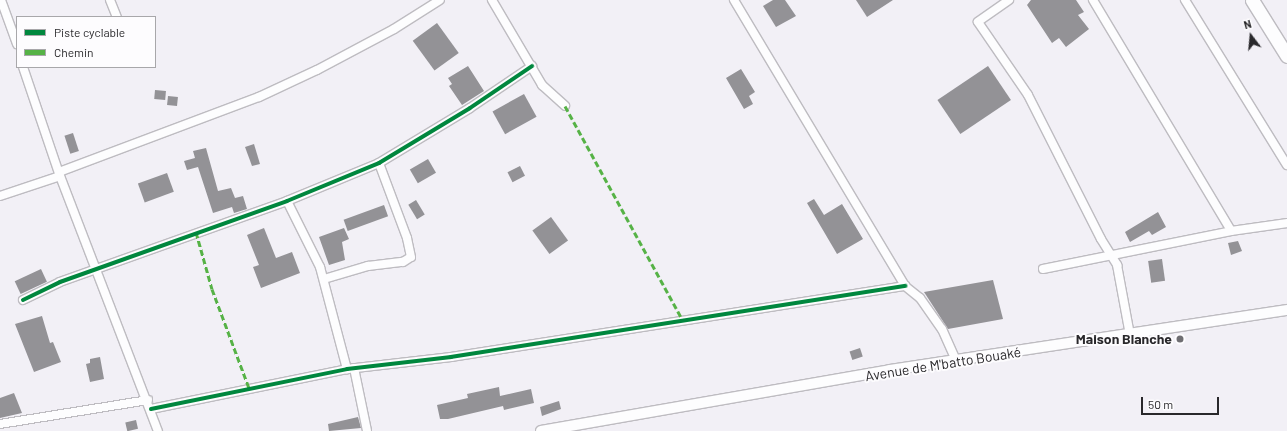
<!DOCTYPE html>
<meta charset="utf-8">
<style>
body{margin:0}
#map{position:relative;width:1287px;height:431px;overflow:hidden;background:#f2f0f6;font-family:Barlow,sans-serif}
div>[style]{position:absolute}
.building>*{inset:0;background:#939296;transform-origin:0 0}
.roads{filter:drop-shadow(1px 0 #bebcc1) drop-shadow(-1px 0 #bebcc1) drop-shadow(0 1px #bebcc1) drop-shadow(0 -1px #bebcc1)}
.minor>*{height:8px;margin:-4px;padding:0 4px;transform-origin:4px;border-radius:4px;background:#fdfdfe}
.tertiary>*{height:10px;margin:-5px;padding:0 5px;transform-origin:5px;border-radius:5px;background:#fdfdfe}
.trunk>*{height:13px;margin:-6.5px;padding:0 6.5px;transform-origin:6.5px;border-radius:6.5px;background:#fdfdfe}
.quiet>*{height:3px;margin-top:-1.5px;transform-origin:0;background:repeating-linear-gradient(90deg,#56b246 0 6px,transparent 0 9px)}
.cycleway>*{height:4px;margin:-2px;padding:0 2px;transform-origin:2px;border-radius:2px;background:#00873e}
.dots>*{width:11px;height:11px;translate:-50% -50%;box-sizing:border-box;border:2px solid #fdfcfe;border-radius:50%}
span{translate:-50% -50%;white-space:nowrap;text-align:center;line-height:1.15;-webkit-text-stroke:4px #fdfcfe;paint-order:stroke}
.poi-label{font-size:14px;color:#29282b;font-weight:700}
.right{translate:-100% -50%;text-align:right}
.street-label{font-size:14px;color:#29282b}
.legend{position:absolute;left:16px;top:16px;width:140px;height:52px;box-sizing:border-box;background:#fdfcfe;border:1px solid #a8a7aa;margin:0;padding:5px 7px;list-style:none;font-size:12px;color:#29282b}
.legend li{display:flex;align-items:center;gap:8px;height:20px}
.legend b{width:20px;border:1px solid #a8a7aa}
.north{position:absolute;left:1231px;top:16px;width:40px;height:40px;-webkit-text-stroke:3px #fdfcfe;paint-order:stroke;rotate:344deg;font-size:11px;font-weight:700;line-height:16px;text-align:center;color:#29282b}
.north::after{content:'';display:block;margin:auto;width:14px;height:18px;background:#29282b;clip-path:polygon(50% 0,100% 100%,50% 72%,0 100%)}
.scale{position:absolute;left:1141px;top:397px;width:78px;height:18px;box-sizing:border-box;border:2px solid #29282b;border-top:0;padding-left:5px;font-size:12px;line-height:14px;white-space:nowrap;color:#29282b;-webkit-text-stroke:3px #fdfcfe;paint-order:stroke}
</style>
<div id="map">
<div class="building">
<i style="clip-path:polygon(773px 0,785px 0,796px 16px,776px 27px,763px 6px)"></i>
<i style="clip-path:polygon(856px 0,893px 0,867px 17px)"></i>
<i style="clip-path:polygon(1031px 0,1076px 0,1084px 12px,1078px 15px,1089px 29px,1066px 47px,1059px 38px,1052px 43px,1027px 5px)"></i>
<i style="left:437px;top:23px;width:37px;height:30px;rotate:54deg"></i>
<i style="clip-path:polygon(468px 66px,484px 91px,462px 105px,449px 86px,452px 84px,448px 78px)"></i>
<i style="left:988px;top:66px;width:41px;height:61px;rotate:56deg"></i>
<i style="clip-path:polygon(741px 69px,755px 92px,749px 96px,753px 104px,744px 109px,726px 78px)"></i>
<i style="left:155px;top:90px;width:11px;height:9px;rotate:5deg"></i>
<i style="left:524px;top:94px;width:26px;height:36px;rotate:61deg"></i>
<i style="left:168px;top:96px;width:10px;height:9px;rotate:6deg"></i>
<i style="left:73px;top:133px;width:19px;height:9px;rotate:72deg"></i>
<i style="clip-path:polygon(254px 144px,260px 164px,252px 166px,245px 147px)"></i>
<i style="clip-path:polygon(206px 148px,218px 191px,231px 188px,235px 198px,243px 196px,247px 209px,234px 213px,232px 207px,213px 213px,198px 167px,187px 170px,184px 161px,195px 158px,193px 151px)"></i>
<i style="left:428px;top:159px;width:16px;height:21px;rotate:60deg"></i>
<i style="left:520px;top:166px;width:11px;height:14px;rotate:63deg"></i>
<i style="left:167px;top:173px;width:20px;height:31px;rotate:70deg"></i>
<i style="clip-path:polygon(814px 199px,824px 215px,842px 204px,863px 239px,837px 254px,807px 203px)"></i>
<i style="left:416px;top:200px;width:17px;height:9px;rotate:59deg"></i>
<i style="left:384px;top:205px;width:12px;height:43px;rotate:70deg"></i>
<i style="clip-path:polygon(1158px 212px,1166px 227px,1152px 235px,1149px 231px,1130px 242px,1125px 232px)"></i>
<i style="left:551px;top:217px;width:29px;height:23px;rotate:54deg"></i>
<i style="clip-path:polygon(264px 228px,276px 258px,292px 252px,300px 273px,261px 288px,253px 267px,259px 265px,247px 235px)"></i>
<i style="clip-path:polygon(344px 228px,349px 239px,342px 242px,345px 260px,329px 265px,319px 237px)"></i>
<i style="clip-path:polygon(1238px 241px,1242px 251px,1231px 255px,1228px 243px)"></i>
<i style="left:1162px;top:259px;width:22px;height:14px;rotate:82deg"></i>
<i style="left:41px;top:269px;width:14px;height:29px;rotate:65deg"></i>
<i style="clip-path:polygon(993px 280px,1003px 319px,948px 329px,924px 292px)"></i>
<i style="clip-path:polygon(42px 316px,50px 343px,53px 342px,61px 362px,34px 372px,15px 324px)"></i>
<i style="left:860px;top:348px;width:9px;height:11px;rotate:72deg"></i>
<i style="clip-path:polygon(100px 357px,104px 379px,90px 382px,86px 364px,90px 363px,90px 359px)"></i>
<i style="clip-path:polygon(499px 387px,500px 396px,531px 389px,534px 403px,504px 410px,503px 406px,448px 419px,440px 419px,437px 405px,468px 398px,467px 394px)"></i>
<i style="clip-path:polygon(14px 393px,22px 413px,0 418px,0 398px)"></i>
<i style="clip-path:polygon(559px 401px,561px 409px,542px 416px,540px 407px)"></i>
<i style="clip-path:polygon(358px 417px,361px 428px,329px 431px,328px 424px)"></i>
<i style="left:136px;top:420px;width:9px;height:11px;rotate:77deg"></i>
</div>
<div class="roads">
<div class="minor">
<i style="left:1px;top:0;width:47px;rotate:70deg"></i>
<i style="left:110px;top:0;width:18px;rotate:68deg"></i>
<i style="left:492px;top:0;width:99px;rotate:59.5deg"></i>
<i style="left:542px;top:85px;width:31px;rotate:42deg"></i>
<i style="left:734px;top:0;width:333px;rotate:59.1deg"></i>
<i style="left:905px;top:286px;width:19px;rotate:39deg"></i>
<i style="left:920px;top:298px;width:38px;rotate:55deg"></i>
<i style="left:942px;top:329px;width:35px;rotate:66deg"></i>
<i style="left:1009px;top:0;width:38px;rotate:145deg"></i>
<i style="left:978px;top:22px;width:88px;rotate:55.6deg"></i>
<i style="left:1028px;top:95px;width:161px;rotate:63.1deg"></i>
<i style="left:1101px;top:239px;width:31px;rotate:58deg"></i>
<i style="left:1117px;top:265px;width:71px;rotate:79.5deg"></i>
<i style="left:1093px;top:0;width:269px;rotate:59.1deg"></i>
<i style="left:1185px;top:0;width:194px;rotate:58.3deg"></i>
<i style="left:23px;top:67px;width:115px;rotate:71.3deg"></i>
<i style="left:60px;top:176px;width:273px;rotate:69deg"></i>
<i style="left:59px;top:172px;width:214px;rotate:-20.6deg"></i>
<i style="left:259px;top:97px;width:64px;rotate:-25deg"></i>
<i style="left:317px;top:70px;width:87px;rotate:-28deg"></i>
<i style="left:394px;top:29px;width:54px;rotate:-32.2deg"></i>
<i style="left:0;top:196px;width:63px;rotate:-18.4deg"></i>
<i style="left:287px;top:201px;width:74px;rotate:63.4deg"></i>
<i style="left:320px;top:267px;width:106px;rotate:75.2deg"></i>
<i style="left:1043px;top:269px;width:192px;rotate:-11.4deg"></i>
<i style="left:1231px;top:231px;width:57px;rotate:-8.1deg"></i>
<i style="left:324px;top:279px;width:46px;rotate:-16.5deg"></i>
<i style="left:368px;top:266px;width:35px;rotate:-7deg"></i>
<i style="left:403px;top:262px;width:9px;rotate:-32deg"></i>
<i style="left:411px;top:257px;width:19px;rotate:-102deg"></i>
<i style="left:407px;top:238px;width:80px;rotate:-110.5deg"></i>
<i style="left:23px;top:300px;width:41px;rotate:-25.9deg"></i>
<i style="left:60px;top:282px;width:241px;rotate:-19.6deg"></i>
<i style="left:287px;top:201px;width:100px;rotate:-22.4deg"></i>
<i style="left:379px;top:163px;width:106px;rotate:-31.1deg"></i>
<i style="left:470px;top:108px;width:75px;rotate:-34.1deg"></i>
<i style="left:354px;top:368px;width:64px;rotate:78.3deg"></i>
<i style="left:151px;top:409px;width:200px;rotate:-11.5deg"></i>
<i style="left:347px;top:369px;width:105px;rotate:-6.6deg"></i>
<i style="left:451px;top:357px;width:460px;rotate:-8.9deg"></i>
<i style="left:0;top:424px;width:150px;rotate:-9.2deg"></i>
</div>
<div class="tertiary">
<i style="left:541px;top:431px;width:354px;rotate:-9.9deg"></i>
<i style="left:890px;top:370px;width:402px;rotate:-8.6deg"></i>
</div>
<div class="trunk">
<i style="left:1252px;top:0;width:66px;rotate:58deg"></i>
</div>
</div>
<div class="quiet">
<i style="left:565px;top:106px;width:245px;rotate:61.2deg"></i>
<i style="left:196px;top:232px;width:59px;rotate:74.3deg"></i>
<i style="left:212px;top:289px;width:106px;rotate:69.5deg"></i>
</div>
<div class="cycleway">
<i style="left:23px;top:300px;width:41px;rotate:-25.9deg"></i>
<i style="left:60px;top:282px;width:241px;rotate:-19.6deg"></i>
<i style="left:287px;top:201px;width:100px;rotate:-22.4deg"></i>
<i style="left:379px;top:163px;width:106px;rotate:-31.1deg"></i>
<i style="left:470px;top:108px;width:75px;rotate:-34.1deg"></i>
<i style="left:151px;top:409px;width:200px;rotate:-11.5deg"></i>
<i style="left:347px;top:369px;width:105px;rotate:-6.6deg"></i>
<i style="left:451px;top:357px;width:460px;rotate:-8.9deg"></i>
</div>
<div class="dots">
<i style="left:1180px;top:339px;background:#6f6e72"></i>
</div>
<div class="poi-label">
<span class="right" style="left:1172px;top:339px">Maison Blanche</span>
</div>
<div class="street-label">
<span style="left:943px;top:364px;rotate:-9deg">Avenue de M'batto Bouaké</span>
</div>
<ul class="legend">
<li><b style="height:5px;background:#00873e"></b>Piste cyclable</li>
<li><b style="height:5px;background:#56b246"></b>Chemin</li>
</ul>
<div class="north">N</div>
<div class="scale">50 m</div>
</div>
